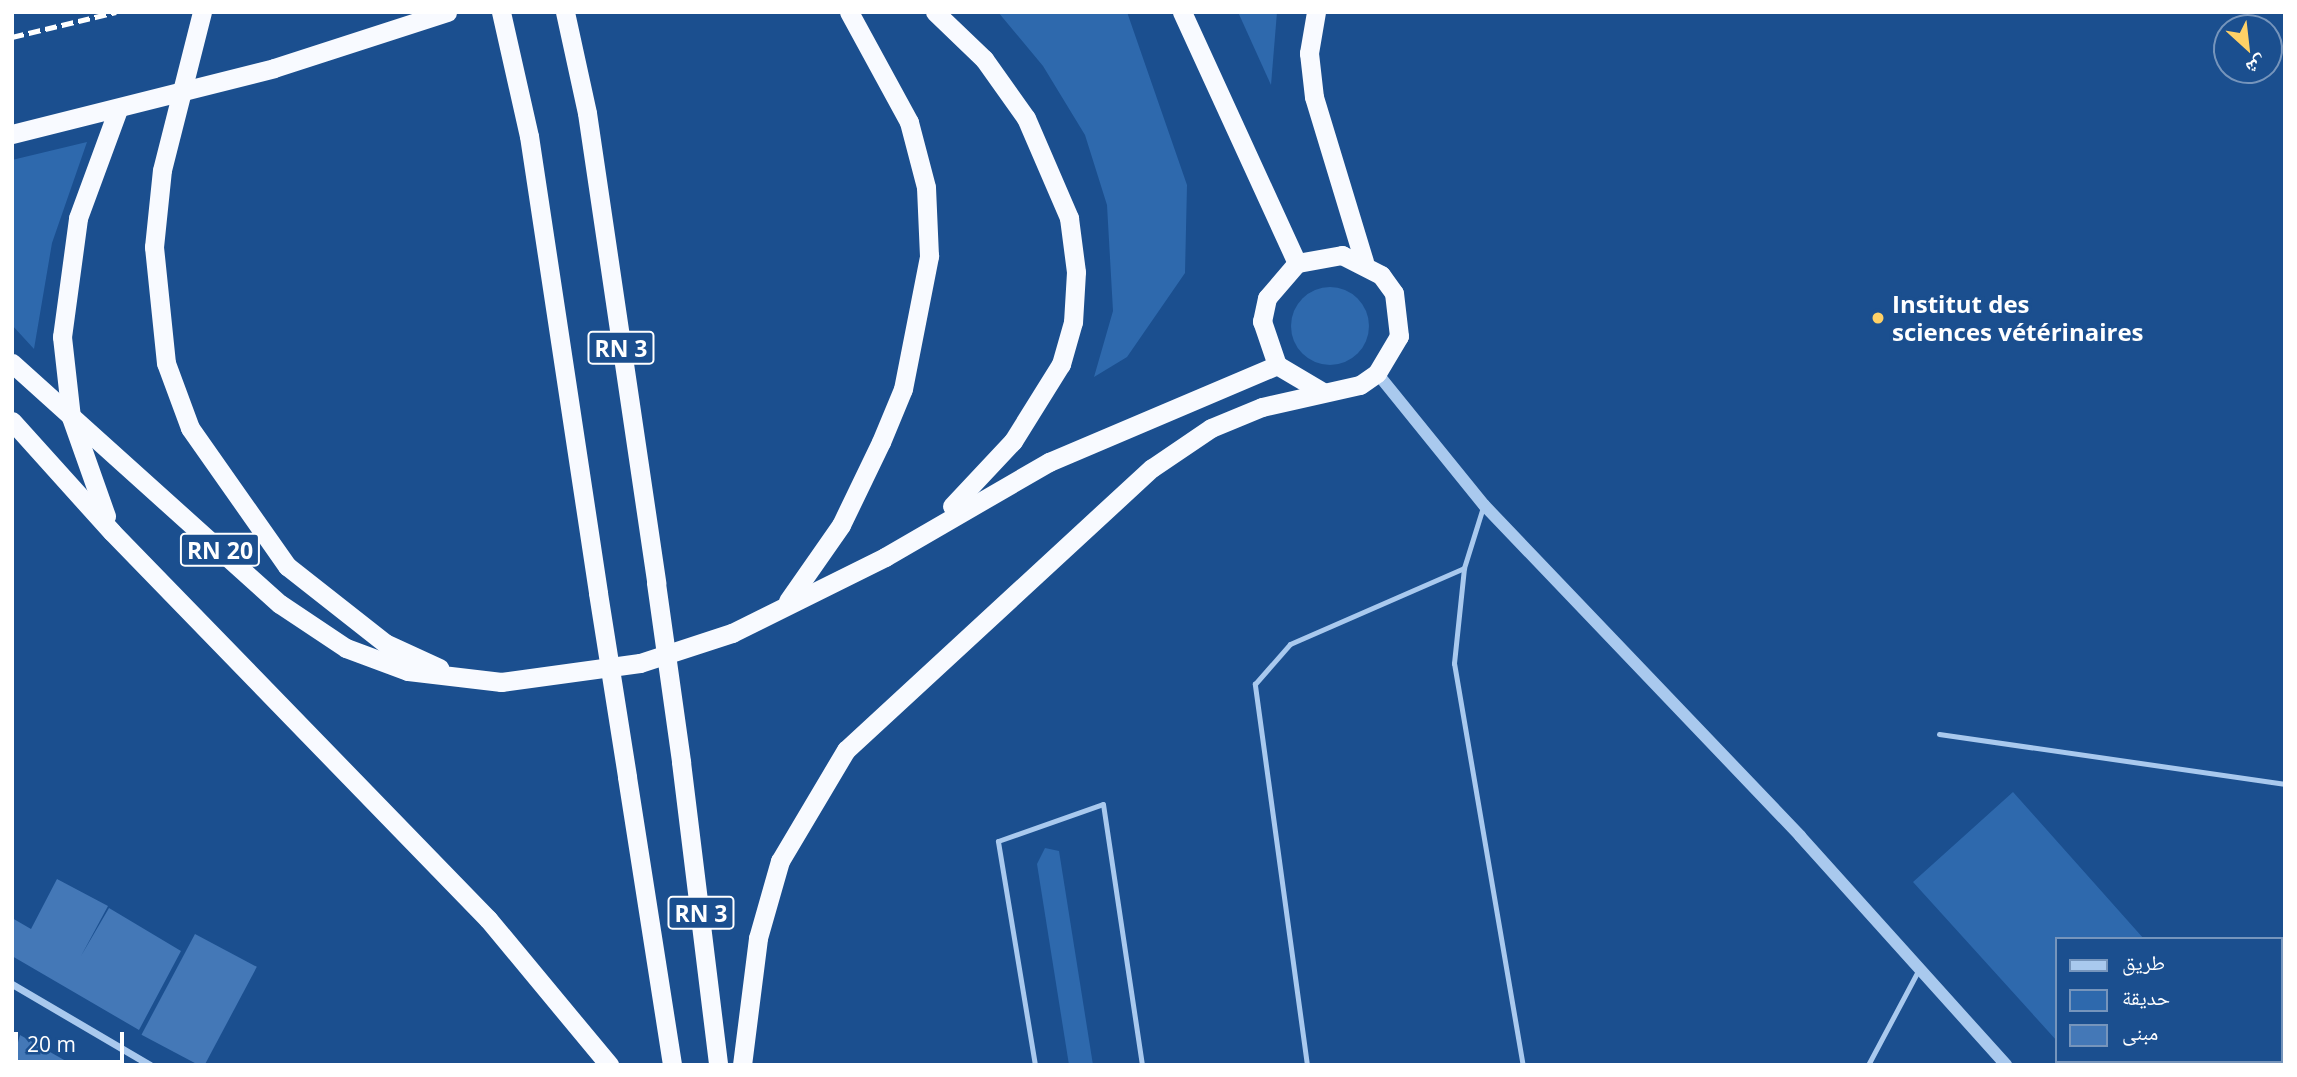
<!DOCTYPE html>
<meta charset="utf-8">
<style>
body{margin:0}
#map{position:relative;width:2297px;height:1077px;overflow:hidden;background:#1b4f8f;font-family:"Open Sans","Noto Naskh Arabic",sans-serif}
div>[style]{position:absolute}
.green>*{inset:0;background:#2e69ad}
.round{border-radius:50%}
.building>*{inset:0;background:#4478b7;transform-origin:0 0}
.service>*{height:5px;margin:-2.5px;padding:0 2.5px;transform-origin:2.5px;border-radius:2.5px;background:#a9c9ee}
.minor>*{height:7px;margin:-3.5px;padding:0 3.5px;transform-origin:3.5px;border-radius:3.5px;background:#a9c9ee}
.tertiary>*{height:12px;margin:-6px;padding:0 6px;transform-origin:6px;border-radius:6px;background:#a9c9ee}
.trunk>*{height:19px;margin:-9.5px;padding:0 9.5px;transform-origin:9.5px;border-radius:9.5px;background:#f8faff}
.rail>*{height:5px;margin-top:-2.5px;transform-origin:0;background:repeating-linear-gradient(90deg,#fff 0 12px,transparent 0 17px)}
.trunk-bridge>*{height:19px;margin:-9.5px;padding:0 9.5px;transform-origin:9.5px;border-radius:9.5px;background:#f8faff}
.dots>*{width:19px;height:19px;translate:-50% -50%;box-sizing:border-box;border:4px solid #1b4f8f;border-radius:50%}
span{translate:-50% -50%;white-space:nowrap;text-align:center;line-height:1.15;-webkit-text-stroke:7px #1b4f8f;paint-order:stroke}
.shield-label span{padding:2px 5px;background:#1b4f8f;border:2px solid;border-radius:5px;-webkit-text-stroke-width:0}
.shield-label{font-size:23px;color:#fff;font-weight:700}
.poi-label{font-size:24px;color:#fff;font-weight:700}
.left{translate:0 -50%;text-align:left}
.frame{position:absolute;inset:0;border:14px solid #fff;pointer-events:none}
.legend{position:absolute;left:2055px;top:937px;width:228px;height:126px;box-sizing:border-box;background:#1b4f8f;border:2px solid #7695bc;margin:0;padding:9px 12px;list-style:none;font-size:21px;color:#fff}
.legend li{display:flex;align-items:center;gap:14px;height:35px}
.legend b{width:35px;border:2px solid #7695bc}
.north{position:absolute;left:2213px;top:14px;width:70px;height:70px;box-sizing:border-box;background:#1b4f8f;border:2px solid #7695bc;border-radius:50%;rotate:153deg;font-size:19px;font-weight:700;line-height:28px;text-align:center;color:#fff}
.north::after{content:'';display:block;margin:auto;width:24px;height:32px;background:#ffd166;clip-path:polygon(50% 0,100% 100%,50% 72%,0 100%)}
.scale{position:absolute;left:14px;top:1032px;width:110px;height:32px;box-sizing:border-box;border:4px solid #fff;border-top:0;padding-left:9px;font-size:21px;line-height:24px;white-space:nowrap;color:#fff;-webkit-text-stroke:5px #1b4f8f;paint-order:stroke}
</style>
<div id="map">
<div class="green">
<i style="clip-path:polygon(998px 12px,1127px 12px,1187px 185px,1185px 273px,1127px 357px,1094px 377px,1113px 311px,1107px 205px,1085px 135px,1043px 66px)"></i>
<i style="clip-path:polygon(1238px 12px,1277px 12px,1271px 85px)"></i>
<i style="clip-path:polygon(87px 142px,52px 243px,34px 349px,12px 325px,12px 160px)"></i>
<i class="round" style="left:1291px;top:287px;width:78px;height:78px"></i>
<i style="clip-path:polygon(2013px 792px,2144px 939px,2057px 939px,2057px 1041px,1913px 882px)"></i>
<i style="clip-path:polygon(1045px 848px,1059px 851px,1093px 1065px,1069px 1065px,1037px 864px)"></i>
</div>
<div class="building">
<i style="clip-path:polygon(57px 879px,108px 906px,81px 956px,109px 908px,181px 951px,139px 1030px,12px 956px,12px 918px,31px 929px)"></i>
<i style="left:195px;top:934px;width:70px;height:114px;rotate:28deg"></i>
<i style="clip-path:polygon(20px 1035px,73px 1065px,12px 1065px)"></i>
</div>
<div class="service">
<i style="left:1483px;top:507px;width:64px;rotate:107.3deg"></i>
<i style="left:1464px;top:568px;width:96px;rotate:96deg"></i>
<i style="left:1454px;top:663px;width:408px;rotate:80.3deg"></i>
<i style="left:1939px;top:734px;width:350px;rotate:8.2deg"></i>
<i style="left:1035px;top:1065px;width:227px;rotate:-99.4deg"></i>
<i style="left:998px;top:841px;width:111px;rotate:-19.4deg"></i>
<i style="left:1103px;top:804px;width:264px;rotate:81.5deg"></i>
<i style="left:1307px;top:1065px;width:385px;rotate:-97.8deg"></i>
<i style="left:1255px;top:684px;width:53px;rotate:-48.8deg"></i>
<i style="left:1290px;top:644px;width:190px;rotate:-23.6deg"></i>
<i style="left:1868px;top:1065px;width:109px;rotate:-62deg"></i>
</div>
<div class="minor">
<i style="left:12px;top:984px;width:160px;rotate:30.4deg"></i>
</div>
<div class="tertiary">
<i style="left:1377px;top:373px;width:170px;rotate:51deg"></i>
<i style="left:1484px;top:505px;width:458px;rotate:46.3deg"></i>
<i style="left:1800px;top:836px;width:308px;rotate:48deg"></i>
</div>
<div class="trunk">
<i style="left:501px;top:12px;width:127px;rotate:77.3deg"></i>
<i style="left:529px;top:136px;width:462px;rotate:81.4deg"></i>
<i style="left:565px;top:12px;width:103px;rotate:77.7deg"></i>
<i style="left:587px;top:113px;width:475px;rotate:81.6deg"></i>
<i style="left:935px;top:12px;width:68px;rotate:43.8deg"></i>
<i style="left:984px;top:59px;width:72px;rotate:54.6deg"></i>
<i style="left:1026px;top:118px;width:109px;rotate:66.7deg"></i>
<i style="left:1069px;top:218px;width:54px;rotate:82.6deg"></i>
<i style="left:1076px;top:272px;width:50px;rotate:93.4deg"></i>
<i style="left:1073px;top:322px;width:44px;rotate:105.9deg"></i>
<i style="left:1061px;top:364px;width:91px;rotate:121.9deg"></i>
<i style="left:1013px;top:441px;width:89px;rotate:133.2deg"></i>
<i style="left:1182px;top:12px;width:276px;rotate:65.4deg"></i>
<i style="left:1316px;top:12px;width:42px;rotate:99.7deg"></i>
<i style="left:1309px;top:53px;width:44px;rotate:83.5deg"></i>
<i style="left:1314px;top:97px;width:172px;rotate:73.1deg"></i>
<i style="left:12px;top:134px;width:270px;rotate:-14.1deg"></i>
<i style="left:274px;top:68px;width:182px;rotate:-17.9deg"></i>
<i style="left:12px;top:363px;width:360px;rotate:42deg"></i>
<i style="left:280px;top:604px;width:79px;rotate:33.7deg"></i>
<i style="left:346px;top:648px;width:66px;rotate:20.4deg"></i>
<i style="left:408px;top:671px;width:94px;rotate:6.7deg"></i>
<i style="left:501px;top:682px;width:140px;rotate:-7.8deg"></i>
<i style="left:640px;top:663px;width:97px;rotate:-18.1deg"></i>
<i style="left:732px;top:633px;width:171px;rotate:-26.4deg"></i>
<i style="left:885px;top:557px;width:190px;rotate:-30.1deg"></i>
<i style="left:1049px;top:462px;width:248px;rotate:-23deg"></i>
<i style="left:166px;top:363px;width:69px;rotate:69.7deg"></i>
<i style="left:190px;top:428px;width:169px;rotate:54.9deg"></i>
<i style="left:287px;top:566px;width:125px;rotate:38.2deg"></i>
<i style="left:385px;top:643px;width:60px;rotate:24.8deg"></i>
<i style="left:12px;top:421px;width:149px;rotate:48deg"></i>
<i style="left:112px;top:532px;width:540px;rotate:45.83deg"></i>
<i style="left:488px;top:919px;width:190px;rotate:50.3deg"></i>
<i style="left:106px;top:516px;width:105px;rotate:-109.5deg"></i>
<i style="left:71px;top:417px;width:81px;rotate:-96.4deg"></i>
<i style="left:62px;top:337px;width:120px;rotate:-82.3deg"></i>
<i style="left:78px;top:218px;width:116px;rotate:-69.8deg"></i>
<i style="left:788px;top:601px;width:93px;rotate:-55.1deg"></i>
<i style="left:841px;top:525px;width:92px;rotate:-64.3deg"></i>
<i style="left:881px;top:442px;width:57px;rotate:-67.5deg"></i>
<i style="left:903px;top:389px;width:136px;rotate:-78.9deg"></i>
<i style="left:929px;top:256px;width:69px;rotate:-92.5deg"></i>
<i style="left:926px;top:187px;width:67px;rotate:-104.7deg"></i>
<i style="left:909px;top:122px;width:125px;rotate:-118.6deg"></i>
<i style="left:681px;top:762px;width:305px;rotate:83deg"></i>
<i style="left:627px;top:777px;width:291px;rotate:81.1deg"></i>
<i style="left:742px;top:1065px;width:128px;rotate:-82.8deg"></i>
<i style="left:758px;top:938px;width:80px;rotate:-74.1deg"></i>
<i style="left:780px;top:861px;width:129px;rotate:-59.3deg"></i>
<i style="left:846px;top:750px;width:416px;rotate:-42.7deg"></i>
<i style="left:1152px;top:468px;width:71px;rotate:-34.1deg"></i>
<i style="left:1211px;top:428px;width:55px;rotate:-22.4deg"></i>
<i style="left:1262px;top:407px;width:100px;rotate:-12.7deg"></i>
<i style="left:1360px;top:385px;width:21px;rotate:-35deg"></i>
<i style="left:1377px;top:373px;width:43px;rotate:-59.3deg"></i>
<i style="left:1399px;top:336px;width:43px;rotate:-96.6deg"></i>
<i style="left:1394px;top:293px;width:22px;rotate:-126deg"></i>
<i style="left:1381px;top:275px;width:44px;rotate:-152.9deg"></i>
<i style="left:1342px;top:255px;width:46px;rotate:169.9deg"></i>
<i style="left:1297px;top:263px;width:46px;rotate:130.6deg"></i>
<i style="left:1267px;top:298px;width:24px;rotate:102deg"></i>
<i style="left:1262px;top:321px;width:46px;rotate:71.2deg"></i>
<i style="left:1277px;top:365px;width:51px;rotate:30.6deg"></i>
</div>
<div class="rail">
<i style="left:12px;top:37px;width:107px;rotate:-13.5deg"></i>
</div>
<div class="trunk-bridge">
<i style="left:166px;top:363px;width:117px;rotate:-95.9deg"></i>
<i style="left:154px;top:247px;width:77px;rotate:-84.1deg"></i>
<i style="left:162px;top:170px;width:163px;rotate:-75.8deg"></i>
<i style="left:656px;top:583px;width:181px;rotate:82deg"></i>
<i style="left:598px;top:593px;width:186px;rotate:81deg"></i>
</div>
<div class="dots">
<i style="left:1878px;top:318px;background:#ffd166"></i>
</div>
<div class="shield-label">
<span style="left:621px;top:348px">RN 3</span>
<span style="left:220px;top:550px">RN 20</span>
<span style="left:701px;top:913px">RN 3</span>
</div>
<div class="poi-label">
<span class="left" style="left:1892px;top:318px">Institut des<br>sciences vétérinaires</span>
</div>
<div class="frame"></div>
<ul class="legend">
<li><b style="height:9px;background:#a9c9ee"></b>طريق</li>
<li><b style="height:19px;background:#2e69ad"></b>حديقة</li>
<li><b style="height:19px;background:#4478b7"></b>مبنى</li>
</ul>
<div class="north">ش</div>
<div class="scale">20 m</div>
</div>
